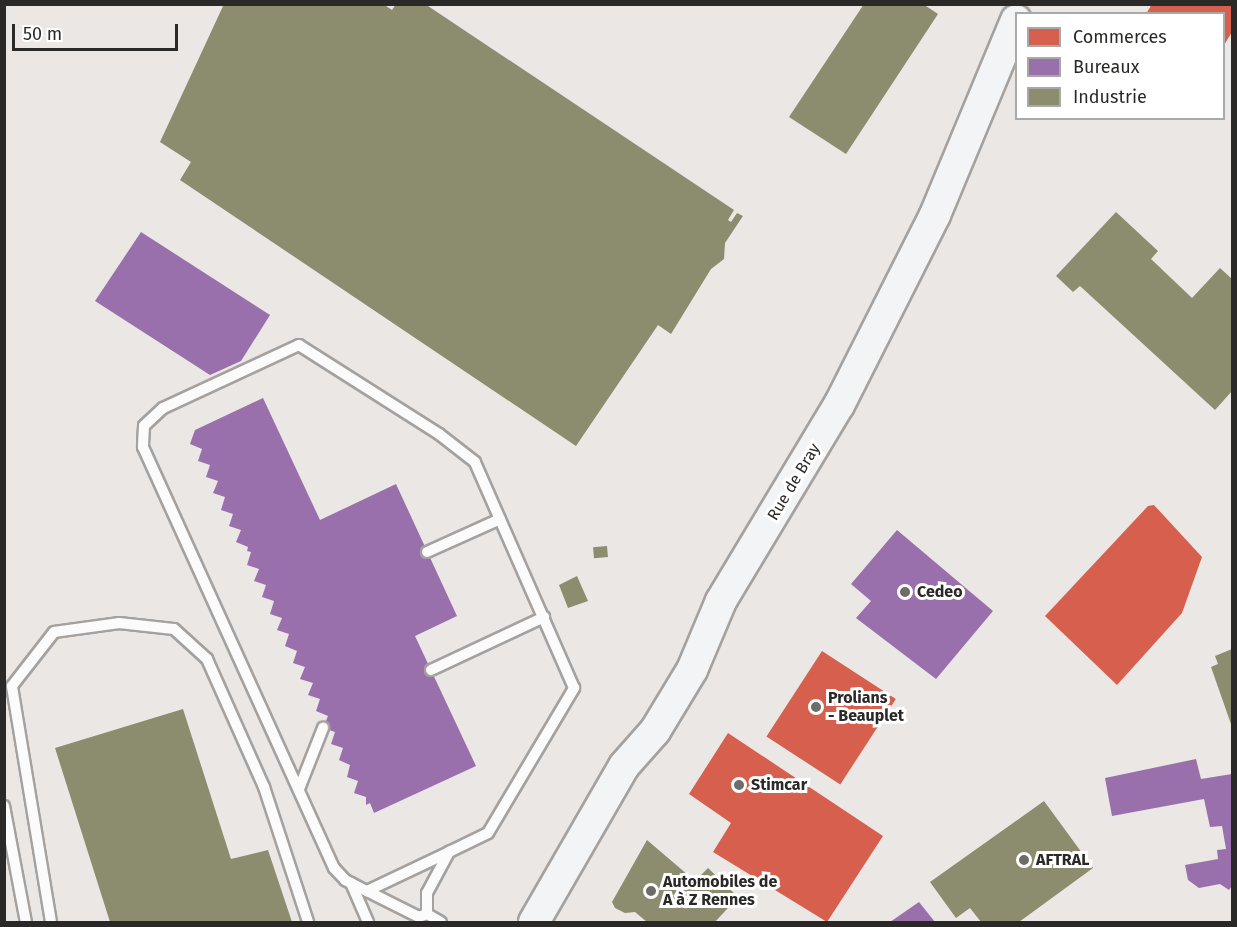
<!DOCTYPE html>
<meta charset="utf-8">
<style>
body{margin:0}
#map{position:relative;width:1237px;height:927px;overflow:hidden;background:#eae7e4;font-family:"Fira Sans",sans-serif}
div>[style]{position:absolute}
.shops>*{inset:0;background:#d6604d;transform-origin:0 0}
.offices>*{inset:0;background:#9970ab}
.industry>*{inset:0;background:#8c8c6e;transform-origin:0 0}
.roads{filter:drop-shadow(2px 0 #a4a19f) drop-shadow(-2px 0 #a4a19f) drop-shadow(0 2px #a4a19f) drop-shadow(0 -2px #a4a19f)}
.lane>*{height:10px;margin:-5px;padding:0 5px;transform-origin:5px;border-radius:5px;background:#fcfbfb}
.secondary>*{height:30px;margin:-15px;padding:0 15px;transform-origin:15px;border-radius:15px;background:#f3f4f6}
.dots>*{width:16px;height:16px;translate:-50% -50%;box-sizing:border-box;border:3px solid #fff;border-radius:50%}
span{translate:-50% -50%;white-space:nowrap;text-align:center;line-height:1.15;-webkit-text-stroke:6px #fff;paint-order:stroke}
.street-label{font-size:16px;color:#2b2927}
.poi-label{font-size:16px;color:#2b2927;font-weight:700}
.left{translate:0 -50%;text-align:left}
.frame{position:absolute;inset:0;border:6px solid #2b2927;pointer-events:none}
.legend{position:absolute;left:1015px;top:12px;width:210px;height:108px;box-sizing:border-box;background:#fff;border:2px solid #aaa9a9;margin:0;padding:8px 10px;list-style:none;font-size:18px;color:#2b2927}
.legend li{display:flex;align-items:center;gap:12px;height:30px}
.legend b{width:30px;border:2px solid #aaa9a9}
.scale{position:absolute;left:12px;top:24px;width:166px;height:27px;box-sizing:border-box;border:3px solid #2b2927;border-top:0;padding-left:8px;font-size:18px;line-height:21px;white-space:nowrap;color:#2b2927;-webkit-text-stroke:4px #fff;paint-order:stroke}
</style>
<div id="map">
<div class="shops">
<i style="clip-path:polygon(1152px 4px,1232px 4px,1232px 32px,1224px 45px,1224px 14px,1146px 14px)"></i>
<i style="clip-path:polygon(1154px 505px,1202px 557px,1182px 613px,1117px 685px,1045px 616px,1148px 506px)"></i>
<i style="left:822px;top:651px;width:88px;height:102px;rotate:33deg"></i>
<i style="clip-path:polygon(728px 733px,883px 836px,827px 922px,713px 852px,731px 823px,689px 794px)"></i>
</div>
<div class="offices">
<i style="clip-path:polygon(141px 232px,270px 315px,241px 361px,210px 375px,95px 301px)"></i>
<i style="clip-path:polygon(263px 398px,320px 520px,396px 484px,457px 616px,415px 636px,476px 766px,374px 813px,370px 803px,366px 805px,366px 797px,354px 793px,358px 781px,347px 777px,350px 765px,339px 760px,343px 748px,331px 744px,335px 732px,323px 728px,328px 716px,316px 711px,320px 699px,308px 695px,313px 683px,300px 679px,305px 667px,293px 663px,297px 651px,285px 646px,289px 634px,277px 630px,282px 618px,270px 614px,274px 601px,262px 597px,266px 585px,254px 581px,259px 569px,247px 565px,251px 552px,247px 551px,248px 547px,236px 542px,241px 530px,229px 526px,233px 514px,221px 510px,225px 497px,213px 493px,218px 481px,206px 477px,210px 465px,198px 461px,202px 449px,190px 444px,195px 430px)"></i>
<i style="clip-path:polygon(897px 530px,993px 611px,936px 679px,856px 618px,871px 601px,851px 584px)"></i>
<i style="clip-path:polygon(1196px 759px,1201px 779px,1232px 774px,1232px 886px,1229px 890px,1220px 884px,1199px 888px,1188px 880px,1185px 865px,1218px 859px,1217px 850px,1226px 849px,1222px 826px,1210px 827px,1204px 799px,1112px 816px,1105px 778px)"></i>
<i style="clip-path:polygon(919px 902px,935px 922px,890px 922px)"></i>
</div>
<div class="industry">
<i style="clip-path:polygon(224px 4px,383px 4px,392px 10px,396px 4px,425px 4px,734px 210px,728px 220px,731px 222px,737px 213px,743px 216px,725px 243px,724px 259px,711px 269px,671px 334px,658px 325px,576px 446px,180px 180px,191px 162px,160px 142px)"></i>
<i style="clip-path:polygon(864px 4px,923px 4px,938px 14px,846px 154px,789px 117px)"></i>
<i style="clip-path:polygon(1116px 212px,1158px 251px,1151px 259px,1192px 298px,1220px 268px,1232px 279px,1232px 391px,1215px 410px,1080px 286px,1073px 292px,1056px 276px)"></i>
<i style="left:607px;top:546px;width:11px;height:14px;rotate:85deg"></i>
<i style="clip-path:polygon(577px 576px,588px 601px,568px 608px,559px 585px)"></i>
<i style="clip-path:polygon(1232px 649px,1232px 727px,1211px 667px,1218px 664px,1215px 656px)"></i>
<i style="clip-path:polygon(183px 709px,231px 859px,268px 850px,292px 922px,110px 922px,55px 748px)"></i>
<i style="clip-path:polygon(1044px 801px,1093px 868px,1019px 922px,981px 922px,970px 908px,956px 918px,930px 882px)"></i>
<i style="clip-path:polygon(647px 840px,695px 881px,708px 868px,738px 897px,715px 922px,647px 922px,635px 912px,625px 913px,615px 908px,612px 902px)"></i>
</div>
<div class="roads">
<div class="lane">
<i style="left:427px;top:552px;width:80px;rotate:-24.3deg"></i>
<i style="left:431px;top:670px;width:125px;rotate:-25.1deg"></i>
<i style="left:299px;top:789px;width:66px;rotate:-68.5deg"></i>
<i style="left:4px;top:806px;width:118px;rotate:79.3deg"></i>
<i style="left:351px;top:883px;width:43px;rotate:66.4deg"></i>
<i style="left:367px;top:891px;width:58px;rotate:26.6deg"></i>
<i style="left:419px;top:917px;width:9px;rotate:-21deg"></i>
<i style="left:427px;top:914px;width:16px;rotate:30deg"></i>
<i style="left:427px;top:914px;width:21px;rotate:-90deg"></i>
<i style="left:427px;top:893px;width:47px;rotate:-61.8deg"></i>
<i style="left:449px;top:852px;width:43px;rotate:-26deg"></i>
<i style="left:488px;top:833px;width:169px;rotate:-59.3deg"></i>
<i style="left:574px;top:688px;width:247px;rotate:-113.7deg"></i>
<i style="left:475px;top:462px;width:46px;rotate:-142.1deg"></i>
<i style="left:439px;top:434px;width:166px;rotate:-147.6deg"></i>
<i style="left:299px;top:345px;width:150px;rotate:155.1deg"></i>
<i style="left:163px;top:408px;width:26px;rotate:137deg"></i>
<i style="left:144px;top:426px;width:21px;rotate:93deg"></i>
<i style="left:143px;top:447px;width:462px;rotate:65.6deg"></i>
<i style="left:334px;top:868px;width:16px;rotate:47deg"></i>
<i style="left:345px;top:880px;width:25px;rotate:27deg"></i>
<i style="left:367px;top:891px;width:91px;rotate:-25.4deg"></i>
<i style="left:51px;top:922px;width:239px;rotate:-99.4deg"></i>
<i style="left:12px;top:686px;width:68px;rotate:-52.1deg"></i>
<i style="left:54px;top:632px;width:66px;rotate:-7.9deg"></i>
<i style="left:119px;top:623px;width:55px;rotate:6.2deg"></i>
<i style="left:174px;top:629px;width:45px;rotate:42.3deg"></i>
<i style="left:207px;top:659px;width:140px;rotate:66deg"></i>
<i style="left:264px;top:787px;width:142px;rotate:71.9deg"></i>
</div>
<div class="secondary">
<i style="left:534px;top:922px;width:180px;rotate:-60deg"></i>
<i style="left:624px;top:766px;width:47px;rotate:-48.5deg"></i>
<i style="left:655px;top:731px;width:71px;rotate:-58.8deg"></i>
<i style="left:692px;top:670px;width:75px;rotate:-67.2deg"></i>
<i style="left:721px;top:601px;width:229px;rotate:-59deg"></i>
<i style="left:839px;top:405px;width:213px;rotate:-63.2deg"></i>
<i style="left:935px;top:215px;width:211px;rotate:-67.4deg"></i>
</div>
</div>
<div class="dots">
<i style="left:905px;top:592px;background:#6e6c69"></i>
<i style="left:816px;top:707px;background:#6e6c69"></i>
<i style="left:739px;top:785px;background:#6e6c69"></i>
<i style="left:1024px;top:860px;background:#6e6c69"></i>
<i style="left:651px;top:891px;background:#6e6c69"></i>
</div>
<div class="street-label">
<span style="left:794px;top:482px;rotate:-59deg">Rue de Bray</span>
</div>
<div class="poi-label">
<span class="left" style="left:917px;top:592px">Cedeo</span>
<span class="left" style="left:828px;top:707px">Prolians<br>- Beauplet</span>
<span class="left" style="left:751px;top:785px">Stimcar</span>
<span class="left" style="left:1036px;top:860px">AFTRAL</span>
<span class="left" style="left:663px;top:891px">Automobiles de<br>A à Z Rennes</span>
</div>
<div class="frame"></div>
<ul class="legend">
<li><b style="height:16px;background:#d6604d"></b>Commerces</li>
<li><b style="height:16px;background:#9970ab"></b>Bureaux</li>
<li><b style="height:16px;background:#8c8c6e"></b>Industrie</li>
</ul>
<div class="scale">50 m</div>
</div>
